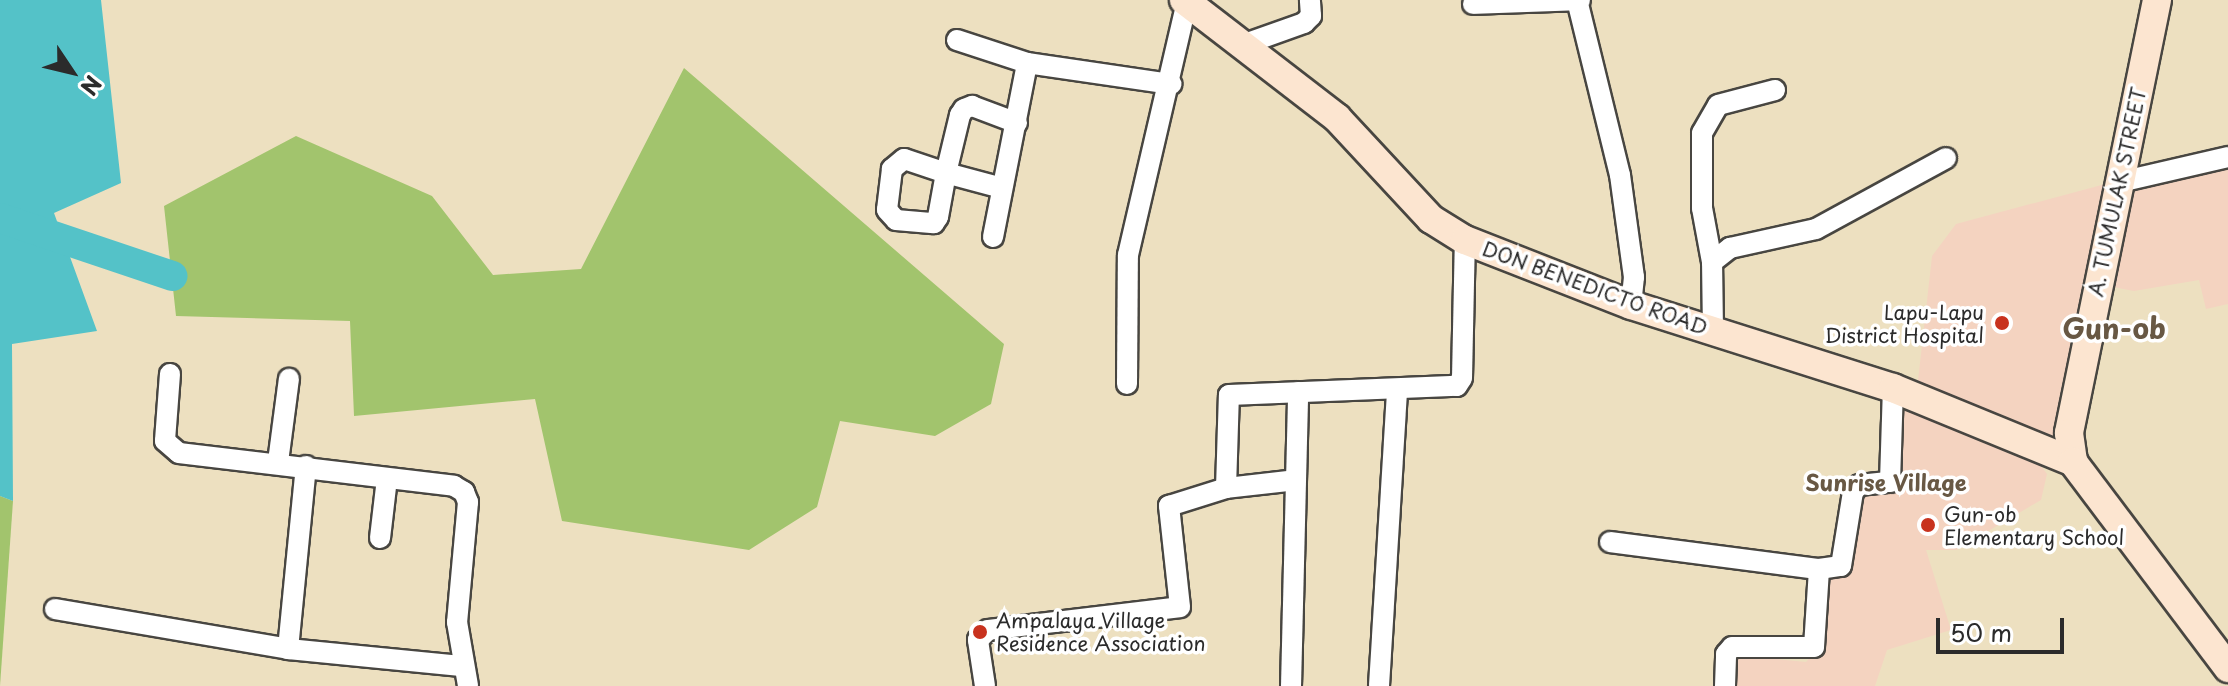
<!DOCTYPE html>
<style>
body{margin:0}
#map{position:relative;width:2228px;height:686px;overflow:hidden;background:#ede0c0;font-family:"Playpen Sans",sans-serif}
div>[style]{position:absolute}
.built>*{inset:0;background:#f4d3c0}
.green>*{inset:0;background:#a2c46d}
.water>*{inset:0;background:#54c2c8}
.river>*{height:30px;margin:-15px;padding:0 15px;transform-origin:15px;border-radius:15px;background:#54c2c8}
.roads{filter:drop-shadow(2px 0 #484641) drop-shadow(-2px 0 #484641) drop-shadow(0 2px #484641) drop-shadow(0 -2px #484641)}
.street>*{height:20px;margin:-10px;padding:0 10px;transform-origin:10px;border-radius:10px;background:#fff}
.secondary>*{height:28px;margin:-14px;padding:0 14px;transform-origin:14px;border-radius:14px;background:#fce5d0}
.dots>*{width:22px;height:22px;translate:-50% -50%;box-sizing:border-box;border:4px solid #fff;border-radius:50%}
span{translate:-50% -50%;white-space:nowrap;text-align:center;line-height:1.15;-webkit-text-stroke:7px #fff;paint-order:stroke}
.street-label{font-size:20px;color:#2b2b2b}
.poi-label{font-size:20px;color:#2b2b2b}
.right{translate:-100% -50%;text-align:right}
.left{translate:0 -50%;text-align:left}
.neighbourhood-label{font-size:22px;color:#685844;font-weight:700}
.district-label{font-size:28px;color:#685844;font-weight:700}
.north{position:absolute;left:32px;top:32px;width:80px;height:80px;-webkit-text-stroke:6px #fff;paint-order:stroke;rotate:125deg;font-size:22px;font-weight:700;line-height:32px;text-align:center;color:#2b2b2b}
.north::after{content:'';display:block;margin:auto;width:28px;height:36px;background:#2b2b2b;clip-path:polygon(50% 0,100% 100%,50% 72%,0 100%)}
.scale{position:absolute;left:1936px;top:618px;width:128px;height:36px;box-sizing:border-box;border:4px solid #2b2b2b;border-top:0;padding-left:10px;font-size:24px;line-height:28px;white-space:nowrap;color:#2b2b2b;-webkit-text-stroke:6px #fff;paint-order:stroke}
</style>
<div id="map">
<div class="built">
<i style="clip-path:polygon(2228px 160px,2228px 304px,2206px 309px,2199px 280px,2134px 291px,2113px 287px,2136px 181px)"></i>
<i style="clip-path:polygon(2109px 183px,2053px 439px,1917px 389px,1932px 256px,1956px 224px)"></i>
<i style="clip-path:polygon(1904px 409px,2035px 458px,2047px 474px,2041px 500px,1956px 550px,1926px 550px,1951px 630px,1887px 650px,1875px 686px,1737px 686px,1737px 655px,1806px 662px,1825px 642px,1826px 582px,1848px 568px,1864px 492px,1898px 492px)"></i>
</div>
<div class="green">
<i style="clip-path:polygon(684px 68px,1004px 344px,991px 404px,935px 436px,840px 421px,817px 507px,749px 550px,562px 521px,535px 399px,354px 416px,350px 321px,176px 316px,164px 206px,296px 136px,432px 196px,493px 275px,581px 269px)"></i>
<i style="clip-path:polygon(0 496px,13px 501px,0 686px)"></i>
</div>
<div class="water">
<i style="clip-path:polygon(0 0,101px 0,121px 183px,54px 213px,97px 331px,12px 344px,13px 501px,0 496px)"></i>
</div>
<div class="river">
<i style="left:0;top:218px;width:182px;rotate:18.6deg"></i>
</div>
<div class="roads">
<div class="street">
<i style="left:1577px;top:0;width:180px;rotate:76.2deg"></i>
<i style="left:1620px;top:175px;width:103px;rotate:82.2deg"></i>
<i style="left:1634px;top:277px;width:28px;rotate:96deg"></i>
<i style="left:1473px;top:4px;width:107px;rotate:-2.1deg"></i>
<i style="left:957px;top:40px;width:74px;rotate:18.2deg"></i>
<i style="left:1027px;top:63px;width:146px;rotate:8.3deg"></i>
<i style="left:1245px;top:44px;width:63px;rotate:-19.6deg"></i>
<i style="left:1304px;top:23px;width:10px;rotate:-45deg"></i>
<i style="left:1311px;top:16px;width:16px;rotate:-94deg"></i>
<i style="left:2120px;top:182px;width:111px;rotate:-13deg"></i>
<i style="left:1002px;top:188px;width:58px;rotate:-165deg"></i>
<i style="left:946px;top:173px;width:44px;rotate:-161.6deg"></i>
<i style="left:904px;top:159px;width:16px;rotate:140deg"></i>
<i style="left:892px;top:169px;width:41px;rotate:97deg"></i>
<i style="left:887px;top:210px;width:13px;rotate:48deg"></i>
<i style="left:896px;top:220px;width:38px;rotate:5deg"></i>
<i style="left:934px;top:223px;width:7px;rotate:-56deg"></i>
<i style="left:938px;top:217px;width:45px;rotate:-79.7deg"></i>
<i style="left:946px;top:173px;width:60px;rotate:-76.4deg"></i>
<i style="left:960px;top:115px;width:7px;rotate:-56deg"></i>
<i style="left:964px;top:109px;width:9px;rotate:-21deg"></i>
<i style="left:972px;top:106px;width:48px;rotate:20.7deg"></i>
<i style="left:993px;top:237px;width:177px;rotate:-78.9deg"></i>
<i style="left:1712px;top:262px;width:23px;rotate:-38deg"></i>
<i style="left:1730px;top:248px;width:88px;rotate:-12.5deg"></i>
<i style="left:1816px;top:229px;width:148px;rotate:-28.6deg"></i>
<i style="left:1713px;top:331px;width:69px;rotate:-90.8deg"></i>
<i style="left:1712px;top:262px;width:55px;rotate:-100.5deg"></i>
<i style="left:1702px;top:208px;width:75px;rotate:-90deg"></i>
<i style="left:1702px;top:133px;width:32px;rotate:-60deg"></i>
<i style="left:1718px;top:105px;width:59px;rotate:-14.7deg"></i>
<i style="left:170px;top:374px;width:67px;rotate:94.3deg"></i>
<i style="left:165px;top:441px;width:18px;rotate:41deg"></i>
<i style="left:179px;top:453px;width:277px;rotate:6.8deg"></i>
<i style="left:454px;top:486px;width:12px;rotate:31deg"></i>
<i style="left:464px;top:492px;width:11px;rotate:68deg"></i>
<i style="left:468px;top:502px;width:121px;rotate:95.2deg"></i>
<i style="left:457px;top:622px;width:65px;rotate:80.2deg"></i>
<i style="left:1127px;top:384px;width:129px;rotate:-89.6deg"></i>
<i style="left:1128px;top:255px;width:260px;rotate:-76.9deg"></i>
<i style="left:278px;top:462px;width:84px;rotate:-82.5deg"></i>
<i style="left:1226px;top:488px;width:70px;rotate:-6.5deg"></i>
<i style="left:380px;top:538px;width:60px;rotate:-83.3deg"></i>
<i style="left:1610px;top:542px;width:211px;rotate:7.4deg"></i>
<i style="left:55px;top:609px;width:236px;rotate:9.7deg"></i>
<i style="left:288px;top:649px;width:174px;rotate:5.6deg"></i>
<i style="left:288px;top:649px;width:184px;rotate:-84.4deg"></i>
<i style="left:985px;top:686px;width:47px;rotate:-98.7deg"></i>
<i style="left:978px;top:640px;width:14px;rotate:-45deg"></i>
<i style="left:988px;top:630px;width:193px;rotate:-6.8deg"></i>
<i style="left:1180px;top:607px;width:102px;rotate:-96.2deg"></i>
<i style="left:1169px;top:506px;width:60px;rotate:-17.5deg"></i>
<i style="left:1226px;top:488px;width:93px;rotate:-88.2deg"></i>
<i style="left:1229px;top:395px;width:228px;rotate:-2.3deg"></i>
<i style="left:1457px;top:386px;width:9px;rotate:-58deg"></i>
<i style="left:1462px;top:378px;width:138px;rotate:-88.8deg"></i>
<i style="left:1291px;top:686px;width:294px;rotate:-88.6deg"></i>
<i style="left:1379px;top:686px;width:296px;rotate:-86.5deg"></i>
<i style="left:1725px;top:686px;width:32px;rotate:-88deg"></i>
<i style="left:1726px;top:654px;width:9px;rotate:-49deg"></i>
<i style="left:1732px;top:647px;width:82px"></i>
<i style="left:1814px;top:647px;width:78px;rotate:-86.3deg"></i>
<i style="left:1819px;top:569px;width:22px;rotate:-8deg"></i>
<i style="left:1841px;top:566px;width:75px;rotate:-80.8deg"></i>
<i style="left:1853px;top:492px;width:9px;rotate:-49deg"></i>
<i style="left:1859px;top:485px;width:31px;rotate:-6deg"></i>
<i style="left:1890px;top:482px;width:94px;rotate:-88.2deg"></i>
</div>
<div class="secondary">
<i style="left:1184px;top:0;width:193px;rotate:37.6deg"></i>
<i style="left:1337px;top:118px;width:138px;rotate:47.1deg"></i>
<i style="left:1431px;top:219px;width:40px;rotate:32deg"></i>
<i style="left:1465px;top:240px;width:178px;rotate:21.4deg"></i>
<i style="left:1631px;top:305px;width:275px;rotate:17.6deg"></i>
<i style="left:1893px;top:388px;width:195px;rotate:22.3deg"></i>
<i style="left:2157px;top:0;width:442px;rotate:101.5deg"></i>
<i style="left:2069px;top:433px;width:29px;rotate:82deg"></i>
<i style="left:2073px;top:462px;width:258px;rotate:53deg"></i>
</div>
</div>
<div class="dots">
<i style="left:2002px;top:323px;background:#c8321e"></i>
<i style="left:1928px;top:525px;background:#c8321e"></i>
<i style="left:980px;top:632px;background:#c8321e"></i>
</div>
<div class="street-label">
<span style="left:2117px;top:192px;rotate:-78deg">A. TUMULAK STREET</span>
<span style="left:1595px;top:288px;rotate:20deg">DON BENEDICTO ROAD</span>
</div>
<div class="poi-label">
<span class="right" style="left:1984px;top:324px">Lapu-Lapu<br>District Hospital</span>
<span class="left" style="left:1944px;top:526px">Gun-ob<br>Elementary School</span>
<span class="left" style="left:996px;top:632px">Ampalaya Village<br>Residence Association</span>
</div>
<div class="neighbourhood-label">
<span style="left:1886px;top:482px">Sunrise Village</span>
</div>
<div class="district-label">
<span style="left:2114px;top:328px">Gun-ob</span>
</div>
<div class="north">N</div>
<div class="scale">50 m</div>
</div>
